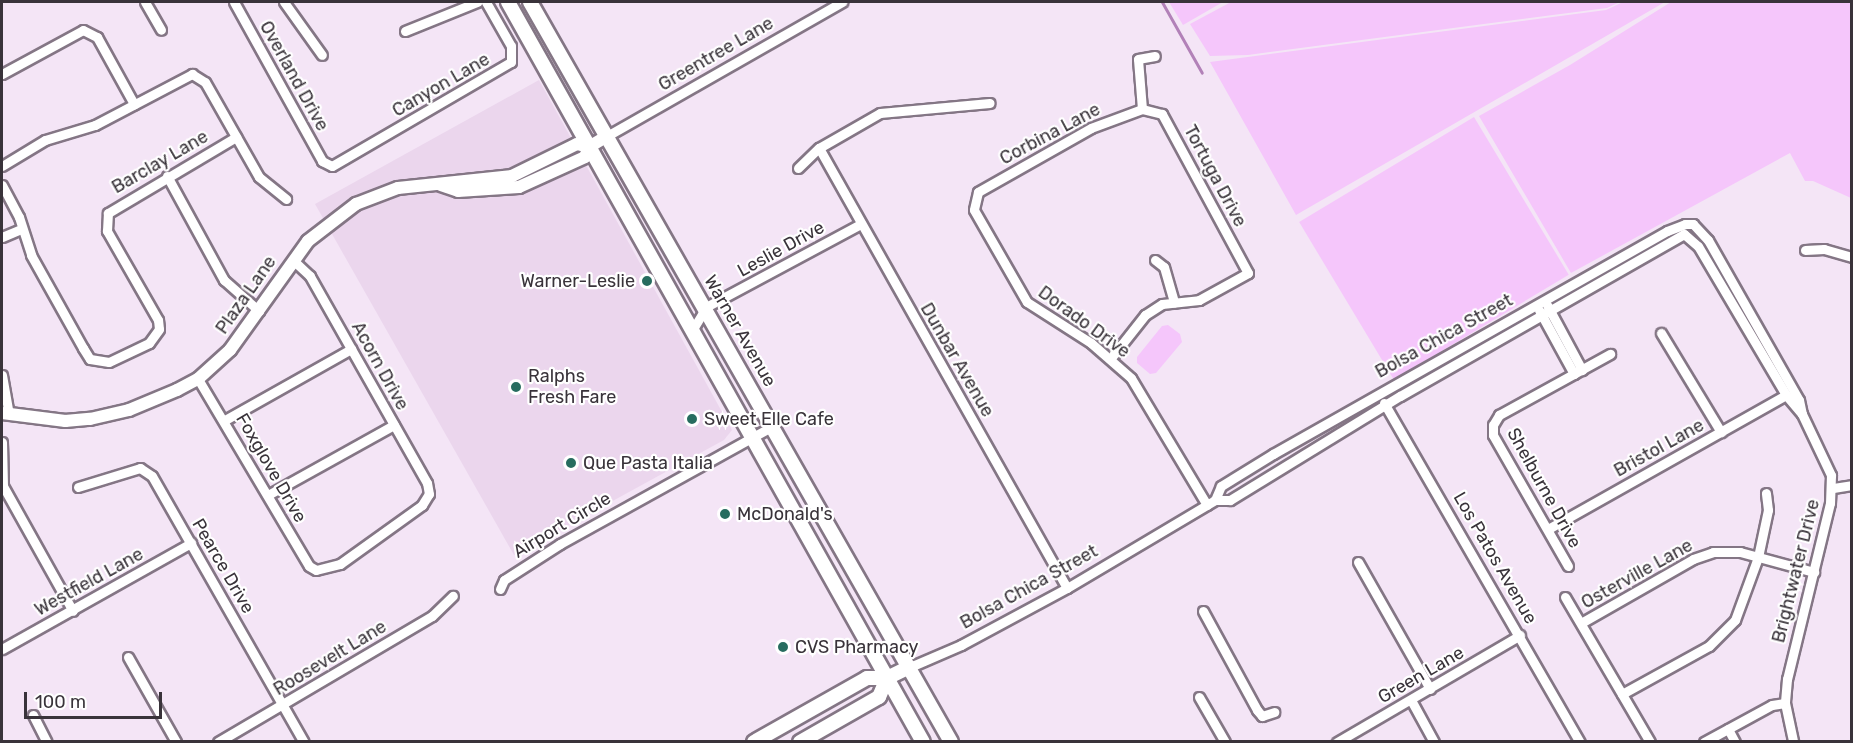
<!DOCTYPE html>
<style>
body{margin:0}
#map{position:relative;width:1853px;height:743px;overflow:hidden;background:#f4e5f6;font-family:Rubik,sans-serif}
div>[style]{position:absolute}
.built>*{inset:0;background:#ebd6ed}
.green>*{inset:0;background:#f5c6fb;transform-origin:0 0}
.stream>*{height:3px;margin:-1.5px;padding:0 1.5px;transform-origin:1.5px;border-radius:1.5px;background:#b281b8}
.roads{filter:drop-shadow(2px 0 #847685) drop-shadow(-2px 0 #847685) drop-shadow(0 2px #847685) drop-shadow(0 -2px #847685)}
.street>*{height:9px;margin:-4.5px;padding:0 4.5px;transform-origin:4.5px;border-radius:4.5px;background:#fff}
.secondary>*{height:12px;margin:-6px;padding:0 6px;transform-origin:6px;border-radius:6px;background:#fff}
.primary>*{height:14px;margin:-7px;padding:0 7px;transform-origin:7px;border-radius:7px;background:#fff}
.dots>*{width:16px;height:16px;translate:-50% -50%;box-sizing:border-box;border:3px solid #fff;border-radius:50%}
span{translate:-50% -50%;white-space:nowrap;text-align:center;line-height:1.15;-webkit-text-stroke:4.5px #fff;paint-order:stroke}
.street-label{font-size:18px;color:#39333a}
.poi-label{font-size:18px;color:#39333a}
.right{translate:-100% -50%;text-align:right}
.left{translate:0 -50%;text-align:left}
.frame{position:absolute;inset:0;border:3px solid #39333a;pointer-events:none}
.scale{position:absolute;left:24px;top:692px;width:138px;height:27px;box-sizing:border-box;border:3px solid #39333a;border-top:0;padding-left:8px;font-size:18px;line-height:21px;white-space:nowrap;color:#39333a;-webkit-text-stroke:4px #fff;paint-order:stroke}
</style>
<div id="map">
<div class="built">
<i style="clip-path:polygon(539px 80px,732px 430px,724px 440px,514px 555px,315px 204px)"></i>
</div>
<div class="green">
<i style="clip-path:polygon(1169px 2px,1223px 2px,1183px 25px)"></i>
<i style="clip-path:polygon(1231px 2px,1620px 2px,1607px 8px,1248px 55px,1210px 56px,1190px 24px)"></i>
<i style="clip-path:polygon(1623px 2px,1665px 2px,1296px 215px,1210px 62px,1606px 10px)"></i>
<i style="clip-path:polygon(1671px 2px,1851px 2px,1851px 198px,1813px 181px,1805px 181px,1790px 153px,1571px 273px,1479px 116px,1570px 65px)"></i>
<i style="left:1474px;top:117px;width:184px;height:204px;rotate:59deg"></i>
<i style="clip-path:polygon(1168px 325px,1180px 334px,1182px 342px,1156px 373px,1150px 374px,1137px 363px,1137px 357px,1162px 326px)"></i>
</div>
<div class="stream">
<i style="left:1162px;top:2px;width:81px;rotate:60.6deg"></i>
</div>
<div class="roads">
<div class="street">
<i style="left:145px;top:2px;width:32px;rotate:60deg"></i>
<i style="left:234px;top:2px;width:182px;rotate:61deg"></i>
<i style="left:322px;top:161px;width:11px;rotate:27deg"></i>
<i style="left:332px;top:166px;width:207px;rotate:-30.2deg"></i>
<i style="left:511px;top:62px;width:16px;rotate:-90deg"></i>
<i style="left:511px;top:46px;width:51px;rotate:-119.6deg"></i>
<i style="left:284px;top:2px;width:65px;rotate:54.4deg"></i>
<i style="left:405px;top:31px;width:78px;rotate:-21.9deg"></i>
<i style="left:2px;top:74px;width:92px;rotate:-28.5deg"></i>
<i style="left:83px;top:30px;width:16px;rotate:27deg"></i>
<i style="left:97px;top:37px;width:77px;rotate:61.1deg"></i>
<i style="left:1142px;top:109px;width:54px;rotate:159.6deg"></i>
<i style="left:1091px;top:128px;width:130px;rotate:150.5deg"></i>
<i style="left:978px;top:192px;width:18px;rotate:103deg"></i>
<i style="left:974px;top:210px;width:106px;rotate:60.1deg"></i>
<i style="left:1027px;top:302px;width:76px;rotate:32.6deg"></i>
<i style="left:1091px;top:343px;width:53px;rotate:41.2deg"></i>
<i style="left:1131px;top:378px;width:148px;rotate:59.1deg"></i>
<i style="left:1142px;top:109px;width:50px;rotate:-94.6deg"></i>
<i style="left:1138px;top:59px;width:17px;rotate:-10deg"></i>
<i style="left:607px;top:136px;width:271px;rotate:-29.7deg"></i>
<i style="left:819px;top:148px;width:505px;rotate:60.59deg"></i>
<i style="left:2px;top:166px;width:50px;rotate:-31.2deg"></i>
<i style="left:45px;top:140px;width:52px;rotate:-16.7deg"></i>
<i style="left:95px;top:125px;width:110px;rotate:-27.7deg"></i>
<i style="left:192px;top:74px;width:15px;rotate:32deg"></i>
<i style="left:205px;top:82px;width:109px;rotate:60.4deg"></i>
<i style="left:259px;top:177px;width:35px;rotate:39deg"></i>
<i style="left:798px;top:168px;width:29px;rotate:-44deg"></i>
<i style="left:819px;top:148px;width:70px;rotate:-29.8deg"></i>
<i style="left:880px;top:113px;width:110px;rotate:-5.2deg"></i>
<i style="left:167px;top:176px;width:119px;rotate:61.3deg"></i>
<i style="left:224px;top:280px;width:47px;rotate:41.5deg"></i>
<i style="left:2px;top:185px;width:36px;rotate:62deg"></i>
<i style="left:19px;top:217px;width:40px;rotate:72deg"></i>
<i style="left:31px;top:255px;width:107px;rotate:60.8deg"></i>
<i style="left:83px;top:348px;width:13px;rotate:58deg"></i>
<i style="left:90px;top:359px;width:19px;rotate:9deg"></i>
<i style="left:109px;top:362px;width:44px;rotate:-25.4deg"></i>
<i style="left:149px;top:343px;width:17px;rotate:-54deg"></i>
<i style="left:159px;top:329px;width:9px;rotate:-96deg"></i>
<i style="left:158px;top:320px;width:103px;rotate:-119.8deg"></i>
<i style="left:107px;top:231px;width:18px;rotate:-87deg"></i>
<i style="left:108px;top:213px;width:149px;rotate:-30.7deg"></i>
<i style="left:2px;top:237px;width:21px;rotate:-23deg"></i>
<i style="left:1805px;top:250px;width:19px;rotate:-3deg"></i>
<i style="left:1824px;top:249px;width:29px;rotate:16deg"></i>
<i style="left:1155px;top:260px;width:11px;rotate:38deg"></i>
<i style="left:1164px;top:267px;width:37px;rotate:74deg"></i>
<i style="left:1547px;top:305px;width:74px;rotate:61.7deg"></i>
<i style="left:1539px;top:310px;width:73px;rotate:61.3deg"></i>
<i style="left:693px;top:329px;width:26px;rotate:-59deg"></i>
<i style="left:706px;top:307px;width:176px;rotate:-28.2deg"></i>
<i style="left:1661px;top:333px;width:116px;rotate:58.8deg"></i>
<i style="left:1111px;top:358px;width:55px;rotate:-51.7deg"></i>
<i style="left:1145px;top:315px;width:20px;rotate:-33deg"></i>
<i style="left:1162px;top:304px;width:37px;rotate:-6deg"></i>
<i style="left:1199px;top:300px;width:56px;rotate:-28.9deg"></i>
<i style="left:1248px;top:273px;width:181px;rotate:-118.4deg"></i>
<i style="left:1162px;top:114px;width:21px;rotate:-166deg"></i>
<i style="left:2px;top:375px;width:39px;rotate:80deg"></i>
<i style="left:198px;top:379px;width:217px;rotate:59.3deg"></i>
<i style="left:309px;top:566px;width:8px;rotate:30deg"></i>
<i style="left:316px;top:570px;width:25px;rotate:-14deg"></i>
<i style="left:340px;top:564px;width:101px;rotate:-35.7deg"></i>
<i style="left:422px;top:505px;width:13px;rotate:-58deg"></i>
<i style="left:429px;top:494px;width:11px;rotate:-100deg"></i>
<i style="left:427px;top:483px;width:238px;rotate:-119.5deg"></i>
<i style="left:310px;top:276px;width:23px;rotate:-137deg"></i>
<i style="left:1384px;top:403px;width:392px;rotate:60deg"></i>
<i style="left:225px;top:420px;width:145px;rotate:-29.4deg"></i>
<i style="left:2px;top:442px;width:44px;rotate:88.7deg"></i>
<i style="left:3px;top:486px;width:143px;rotate:60.8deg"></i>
<i style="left:78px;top:487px;width:65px;rotate:-17deg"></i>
<i style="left:140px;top:468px;width:14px;rotate:34deg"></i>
<i style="left:152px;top:476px;width:306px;rotate:60.3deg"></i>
<i style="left:1833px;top:488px;width:19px;rotate:-9deg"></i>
<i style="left:268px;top:495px;width:144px;rotate:-29.1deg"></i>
<i style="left:1215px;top:500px;width:15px"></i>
<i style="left:1230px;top:500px;width:199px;rotate:-31.5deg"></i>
<i style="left:1400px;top:396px;width:327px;rotate:-29.7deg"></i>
<i style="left:1684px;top:234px;width:18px;rotate:41deg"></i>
<i style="left:1698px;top:246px;width:173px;rotate:59.4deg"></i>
<i style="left:1786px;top:395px;width:25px;rotate:50deg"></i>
<i style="left:1802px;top:414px;width:68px;rotate:64.6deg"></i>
<i style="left:1831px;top:475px;width:28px;rotate:92deg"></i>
<i style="left:1830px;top:503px;width:181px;rotate:103.7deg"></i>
<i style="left:1787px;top:679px;width:24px;rotate:95deg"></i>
<i style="left:1785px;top:703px;width:40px;rotate:78deg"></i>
<i style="left:1548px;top:529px;width:273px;rotate:-29.4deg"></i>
<i style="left:1358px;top:562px;width:146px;rotate:60.4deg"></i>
<i style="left:1568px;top:566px;width:151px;rotate:-119.8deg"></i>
<i style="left:1493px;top:435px;width:10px;rotate:-90deg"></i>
<i style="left:1493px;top:425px;width:12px;rotate:-59deg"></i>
<i style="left:1499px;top:415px;width:127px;rotate:-28.8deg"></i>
<i style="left:500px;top:589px;width:10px;rotate:-66deg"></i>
<i style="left:504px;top:580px;width:67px;rotate:-32.7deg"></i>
<i style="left:560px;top:544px;width:244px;rotate:-29deg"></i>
<i style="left:1565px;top:597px;width:168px;rotate:59.6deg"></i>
<i style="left:1203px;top:611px;width:113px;rotate:61.4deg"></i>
<i style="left:1257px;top:710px;width:8px;rotate:50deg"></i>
<i style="left:1262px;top:716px;width:13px;rotate:-18deg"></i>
<i style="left:1581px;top:623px;width:129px;rotate:-29.7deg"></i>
<i style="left:1693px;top:559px;width:21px;rotate:-19deg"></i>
<i style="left:1713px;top:552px;width:27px"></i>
<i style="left:1740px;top:552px;width:77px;rotate:15.1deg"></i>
<i style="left:2px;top:649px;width:217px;rotate:-29.3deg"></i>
<i style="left:128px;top:657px;width:98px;rotate:60.5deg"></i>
<i style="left:910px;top:667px;width:56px;rotate:-23.3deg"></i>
<i style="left:961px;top:645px;width:120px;rotate:-28.3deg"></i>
<i style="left:1067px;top:588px;width:172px;rotate:-30.7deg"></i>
<i style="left:1215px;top:500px;width:15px;rotate:-67deg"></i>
<i style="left:1221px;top:486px;width:61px;rotate:-31.6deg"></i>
<i style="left:1273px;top:454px;width:453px;rotate:-29.5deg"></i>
<i style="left:1667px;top:231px;width:19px;rotate:-21deg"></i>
<i style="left:1685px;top:224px;width:8px"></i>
<i style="left:1693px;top:224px;width:22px;rotate:47deg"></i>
<i style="left:1708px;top:240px;width:184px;rotate:60.4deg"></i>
<i style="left:1799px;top:400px;width:14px;rotate:78deg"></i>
<i style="left:1622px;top:694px;width:99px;rotate:-28.9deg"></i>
<i style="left:1709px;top:646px;width:37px;rotate:-45deg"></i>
<i style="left:1735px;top:620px;width:67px;rotate:-69.9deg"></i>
<i style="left:1758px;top:557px;width:48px;rotate:-78deg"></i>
<i style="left:1768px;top:510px;width:17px;rotate:-97deg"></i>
<i style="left:1199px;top:697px;width:52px;rotate:60deg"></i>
<i style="left:1411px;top:700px;width:48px;rotate:61.3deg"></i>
<i style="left:33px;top:715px;width:30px;rotate:63deg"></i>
<i style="left:1728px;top:729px;width:15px;rotate:62deg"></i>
<i style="left:218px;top:742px;width:248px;rotate:-30.5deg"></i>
<i style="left:432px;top:616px;width:29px;rotate:-44deg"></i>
<i style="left:1337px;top:742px;width:212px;rotate:-30.3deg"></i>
<i style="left:1704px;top:742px;width:77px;rotate:-28.6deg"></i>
<i style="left:1772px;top:705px;width:13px;rotate:-9deg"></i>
</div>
<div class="secondary">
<i style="left:441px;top:185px;width:18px;rotate:19deg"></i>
<i style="left:458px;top:191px;width:61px;rotate:-3.8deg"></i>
<i style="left:519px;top:187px;width:72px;rotate:-24.4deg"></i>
<i style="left:585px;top:157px;width:11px;rotate:-68deg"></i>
<i style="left:589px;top:147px;width:21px;rotate:-31deg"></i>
<i style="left:2px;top:413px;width:64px;rotate:7.2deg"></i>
<i style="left:65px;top:421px;width:25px;rotate:-5deg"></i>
<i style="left:90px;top:419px;width:40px;rotate:-13deg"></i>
<i style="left:129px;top:410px;width:52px;rotate:-22.6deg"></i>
<i style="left:177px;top:390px;width:24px;rotate:-28deg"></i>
<i style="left:198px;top:379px;width:43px;rotate:-42.2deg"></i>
<i style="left:230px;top:350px;width:134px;rotate:-54.4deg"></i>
<i style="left:308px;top:241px;width:61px;rotate:-37.6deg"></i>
<i style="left:356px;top:204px;width:45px;rotate:-20.9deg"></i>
<i style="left:398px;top:188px;width:115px;rotate:-6deg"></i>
<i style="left:512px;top:176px;width:72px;rotate:-26.2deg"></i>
<i style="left:577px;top:144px;width:12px;rotate:14deg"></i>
</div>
<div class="primary">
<i style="left:508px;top:2px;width:848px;rotate:60.72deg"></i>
<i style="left:530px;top:2px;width:851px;rotate:60.36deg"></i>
<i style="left:754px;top:742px;width:130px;rotate:-29.5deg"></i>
<i style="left:867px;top:678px;width:20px"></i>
<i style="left:887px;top:678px;width:25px;rotate:-26deg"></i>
<i style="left:800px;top:742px;width:91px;rotate:-29.7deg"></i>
<i style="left:879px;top:697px;width:21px;rotate:-67deg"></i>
</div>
</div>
<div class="dots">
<i style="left:647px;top:281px;background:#276c5f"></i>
<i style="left:516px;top:387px;background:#276c5f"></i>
<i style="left:692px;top:419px;background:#276c5f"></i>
<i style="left:571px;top:463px;background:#276c5f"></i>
<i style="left:725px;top:514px;background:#276c5f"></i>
<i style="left:783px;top:647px;background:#276c5f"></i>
</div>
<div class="street-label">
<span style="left:716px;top:54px;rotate:-30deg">Greentree Lane</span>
<span style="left:294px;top:76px;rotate:61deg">Overland Drive</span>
<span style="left:441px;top:85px;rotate:-30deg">Canyon Lane</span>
<span style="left:1050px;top:134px;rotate:-28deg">Corbina Lane</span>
<span style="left:160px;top:162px;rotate:-30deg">Barclay Lane</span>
<span style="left:1215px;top:176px;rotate:62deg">Tortuga Drive</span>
<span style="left:781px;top:249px;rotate:-29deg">Leslie Drive</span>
<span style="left:246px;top:295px;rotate:-55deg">Plaza Lane</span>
<span style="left:1084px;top:322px;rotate:36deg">Dorado Drive</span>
<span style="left:740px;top:331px;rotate:60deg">Warner Avenue</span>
<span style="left:1444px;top:336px;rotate:-29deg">Bolsa Chica Street</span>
<span style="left:957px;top:360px;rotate:60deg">Dunbar Avenue</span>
<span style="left:380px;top:366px;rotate:61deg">Acorn Drive</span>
<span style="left:1659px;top:448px;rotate:-29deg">Bristol Lane</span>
<span style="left:271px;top:468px;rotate:60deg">Foxglove Drive</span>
<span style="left:1544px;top:488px;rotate:61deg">Shelburne Drive</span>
<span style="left:562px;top:525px;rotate:-31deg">Airport Circle</span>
<span style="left:1495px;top:558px;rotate:60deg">Los Patos Avenue</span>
<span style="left:223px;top:566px;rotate:60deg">Pearce Drive</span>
<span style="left:1796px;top:571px;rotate:-76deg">Brightwater Drive</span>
<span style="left:1637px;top:574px;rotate:-29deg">Osterville Lane</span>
<span style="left:89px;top:582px;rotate:-29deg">Westfield Lane</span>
<span style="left:1029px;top:587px;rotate:-29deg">Bolsa Chica Street</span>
<span style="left:330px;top:658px;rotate:-31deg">Roosevelt Lane</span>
<span style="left:1421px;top:675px;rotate:-30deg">Green Lane</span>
</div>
<div class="poi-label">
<span class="right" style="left:635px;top:281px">Warner-Leslie</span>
<span class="left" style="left:528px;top:387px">Ralphs<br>Fresh Fare</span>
<span class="left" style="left:704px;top:419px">Sweet Elle Cafe</span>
<span class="left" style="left:583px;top:463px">Que Pasta Italia</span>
<span class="left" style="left:737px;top:514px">McDonald's</span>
<span class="left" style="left:795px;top:647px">CVS Pharmacy</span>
</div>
<div class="frame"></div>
<div class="scale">100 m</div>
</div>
